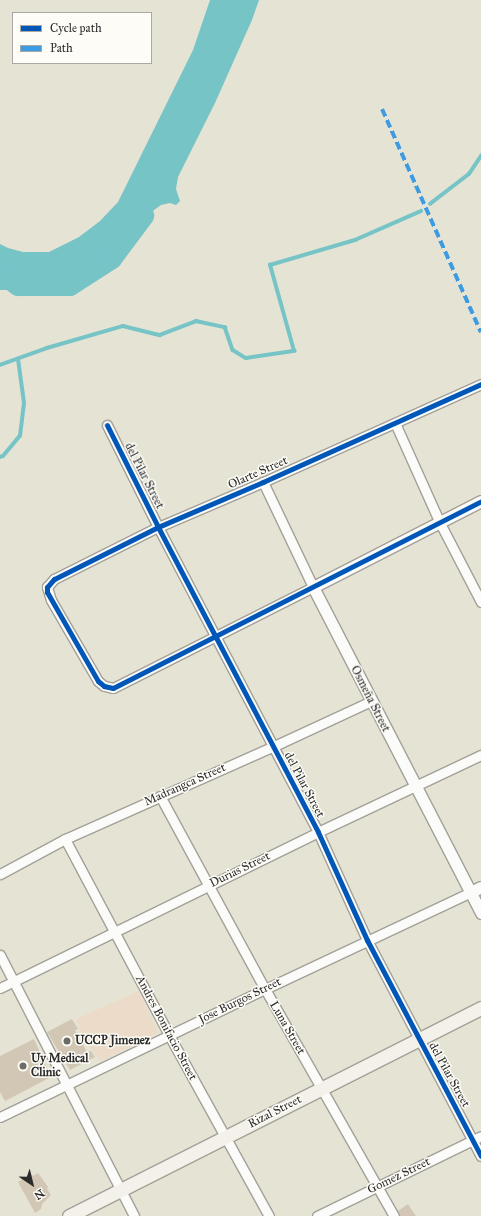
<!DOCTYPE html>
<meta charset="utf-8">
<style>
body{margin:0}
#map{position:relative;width:481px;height:1216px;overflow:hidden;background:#e5e3d4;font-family:"IM FELL Great Primer",serif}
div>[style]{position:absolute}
.built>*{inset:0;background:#ecdbc8}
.water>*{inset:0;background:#77c4c7}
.stream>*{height:3.5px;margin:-1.75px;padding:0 1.75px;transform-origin:1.75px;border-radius:1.75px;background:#77c4c7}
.river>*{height:20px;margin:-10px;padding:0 10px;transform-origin:10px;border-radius:10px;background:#77c4c7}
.building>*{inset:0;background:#d2c7b4}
.roads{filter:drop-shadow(1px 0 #a2a098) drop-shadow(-1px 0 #a2a098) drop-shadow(0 1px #a2a098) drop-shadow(0 -1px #a2a098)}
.minor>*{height:9px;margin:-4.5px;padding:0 4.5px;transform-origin:4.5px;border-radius:4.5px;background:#fbfbf9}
.tertiary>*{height:11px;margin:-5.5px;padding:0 5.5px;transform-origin:5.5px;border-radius:5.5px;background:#fbfbf9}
.secondary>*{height:13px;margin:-6.5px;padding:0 6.5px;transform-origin:6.5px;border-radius:6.5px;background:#f3f1ea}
.quiet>*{height:4px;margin-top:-2px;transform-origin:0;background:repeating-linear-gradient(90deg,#3d9ce1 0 8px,transparent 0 12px)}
.cycleway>*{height:5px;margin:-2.5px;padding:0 2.5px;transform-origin:2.5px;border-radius:2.5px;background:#0057b8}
.dots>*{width:11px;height:11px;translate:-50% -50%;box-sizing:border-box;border:2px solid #fdfcf7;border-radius:50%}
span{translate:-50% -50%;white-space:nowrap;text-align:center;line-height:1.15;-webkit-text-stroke:3px #fdfcf7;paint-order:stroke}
.street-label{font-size:12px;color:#2b2b2b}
.poi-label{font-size:12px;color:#2b2b2b;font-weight:700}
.left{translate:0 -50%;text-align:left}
.legend{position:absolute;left:12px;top:12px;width:140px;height:52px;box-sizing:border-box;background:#fdfcf7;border:1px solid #a9a8a5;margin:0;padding:5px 7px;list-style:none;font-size:12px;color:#2b2b2b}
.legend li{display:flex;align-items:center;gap:8px;height:20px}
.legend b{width:20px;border:1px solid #a9a8a5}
.north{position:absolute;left:12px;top:1164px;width:40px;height:40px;-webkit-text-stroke:3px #fdfcf7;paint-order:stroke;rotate:145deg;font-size:11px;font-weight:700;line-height:16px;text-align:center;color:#2b2b2b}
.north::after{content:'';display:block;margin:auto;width:14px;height:18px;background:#2b2b2b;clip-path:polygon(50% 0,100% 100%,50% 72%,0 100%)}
</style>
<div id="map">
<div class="built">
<i style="clip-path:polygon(139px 991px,158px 1033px,100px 1061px,82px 1036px,76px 1019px)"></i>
</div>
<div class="water">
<i style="clip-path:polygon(210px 0,259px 0,252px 20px,215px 103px,178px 177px,176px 189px,180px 201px,176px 205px,170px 203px,161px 205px,154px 210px,134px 234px,117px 243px,108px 259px,93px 264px,90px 268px,68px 280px,13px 290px,0 290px,0 244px,8px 248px,23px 252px,49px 252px,79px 237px,100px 221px,118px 202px,193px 50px)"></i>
</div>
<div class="stream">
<i style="left:430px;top:204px;width:49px;rotate:-37.6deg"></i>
<i style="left:469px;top:174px;width:22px;rotate:-56deg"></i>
<i style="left:0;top:365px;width:50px;rotate:-19.9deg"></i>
<i style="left:47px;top:348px;width:79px;rotate:-16.1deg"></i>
<i style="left:123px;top:326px;width:38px;rotate:14deg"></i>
<i style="left:160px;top:335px;width:39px;rotate:-21deg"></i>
<i style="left:196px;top:321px;width:30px;rotate:12deg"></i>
<i style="left:225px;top:327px;width:24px;rotate:71deg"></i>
<i style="left:233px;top:350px;width:15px;rotate:32deg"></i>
<i style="left:246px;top:358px;width:49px;rotate:-8.3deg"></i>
<i style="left:294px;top:351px;width:89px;rotate:-105.6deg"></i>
<i style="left:270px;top:265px;width:89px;rotate:-16.4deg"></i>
<i style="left:355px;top:240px;width:72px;rotate:-23.7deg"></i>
<i style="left:0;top:457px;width:3px;rotate:-18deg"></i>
<i style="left:3px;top:456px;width:26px;rotate:-50deg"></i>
<i style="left:20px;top:436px;width:33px;rotate:-83deg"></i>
<i style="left:24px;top:403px;width:44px;rotate:-97.8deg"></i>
</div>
<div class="river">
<i style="left:0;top:272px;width:23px;rotate:38deg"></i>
<i style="left:18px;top:286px;width:52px"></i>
<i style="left:70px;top:286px;width:50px;rotate:-32.7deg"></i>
<i style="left:112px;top:259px;width:54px;rotate:-53.3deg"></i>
</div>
<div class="building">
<i style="clip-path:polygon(72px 1019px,78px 1029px,75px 1030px,87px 1052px,91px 1051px,95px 1057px,70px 1070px,47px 1032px)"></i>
<i style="clip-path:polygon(34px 1039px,51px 1077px,5px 1101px,0 1092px,0 1056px)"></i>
<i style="clip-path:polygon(38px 1173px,48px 1187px,47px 1189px,51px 1195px,42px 1204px,41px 1209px,35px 1213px,18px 1182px,31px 1174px,33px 1176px)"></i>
<i style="clip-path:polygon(408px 1204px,416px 1216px,400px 1216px,398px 1211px)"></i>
</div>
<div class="roads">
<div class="minor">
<i style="left:395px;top:423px;width:110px;rotate:65.8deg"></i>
<i style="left:440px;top:523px;width:89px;rotate:62.6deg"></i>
<i style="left:107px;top:425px;width:114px;rotate:63.4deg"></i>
<i style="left:158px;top:527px;width:344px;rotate:62.3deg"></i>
<i style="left:318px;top:832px;width:119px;rotate:65.6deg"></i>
<i style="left:367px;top:940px;width:244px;rotate:62.2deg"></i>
<i style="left:263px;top:482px;width:116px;rotate:64.5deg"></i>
<i style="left:313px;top:587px;width:224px;rotate:153.2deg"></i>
<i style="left:113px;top:688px;width:9px;rotate:-167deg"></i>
<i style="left:104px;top:686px;width:8px;rotate:-140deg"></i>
<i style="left:98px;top:681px;width:94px;rotate:-120.1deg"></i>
<i style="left:51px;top:600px;width:14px;rotate:-107deg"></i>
<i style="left:47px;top:587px;width:11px;rotate:-49deg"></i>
<i style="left:54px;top:579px;width:116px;rotate:-26.6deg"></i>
<i style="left:158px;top:527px;width:114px;rotate:-23.2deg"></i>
<i style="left:263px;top:482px;width:239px;rotate:-24.2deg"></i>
<i style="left:160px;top:796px;width:220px;rotate:61.5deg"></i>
<i style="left:265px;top:989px;width:261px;rotate:60.4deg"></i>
<i style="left:65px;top:839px;width:222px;rotate:62deg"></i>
<i style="left:169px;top:1035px;width:207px;rotate:61.1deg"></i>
<i style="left:0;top:874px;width:74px;rotate:-28.3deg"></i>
<i style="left:65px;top:839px;width:227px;rotate:-24deg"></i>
<i style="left:272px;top:747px;width:109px;rotate:-24.9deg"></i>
<i style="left:0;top:955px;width:293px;rotate:62.8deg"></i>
<i style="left:0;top:988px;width:354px;rotate:-26.1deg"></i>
<i style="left:318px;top:832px;width:180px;rotate:-25.3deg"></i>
<i style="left:0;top:1117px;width:294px;rotate:-25.8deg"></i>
<i style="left:265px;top:989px;width:228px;rotate:-25.2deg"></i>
<i style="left:317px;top:1216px;width:182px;rotate:-26deg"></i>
</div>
<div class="tertiary">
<i style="left:481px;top:501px;width:189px;rotate:152.9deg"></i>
<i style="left:313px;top:587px;width:367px;rotate:62.7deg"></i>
<i style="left:471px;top:892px;width:11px;rotate:-27deg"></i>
</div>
<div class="secondary">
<i style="left:69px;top:1216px;width:462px;rotate:-26.8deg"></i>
</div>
</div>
<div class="quiet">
<i style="left:382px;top:109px;width:244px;rotate:66.1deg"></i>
</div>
<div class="cycleway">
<i style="left:481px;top:384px;width:239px;rotate:155.8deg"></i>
<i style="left:263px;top:482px;width:114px;rotate:156.8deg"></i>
<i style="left:158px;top:527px;width:116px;rotate:153.4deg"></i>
<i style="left:54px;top:579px;width:11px;rotate:131deg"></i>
<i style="left:47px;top:587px;width:5px;rotate:90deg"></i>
<i style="left:47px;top:592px;width:103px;rotate:60.2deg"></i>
<i style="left:98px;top:681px;width:8px;rotate:40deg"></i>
<i style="left:104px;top:686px;width:9px;rotate:13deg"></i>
<i style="left:113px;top:688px;width:413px;rotate:-26.9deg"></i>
<i style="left:107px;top:425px;width:114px;rotate:63.4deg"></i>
<i style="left:158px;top:527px;width:344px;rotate:62.3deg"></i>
<i style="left:318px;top:832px;width:119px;rotate:65.6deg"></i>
<i style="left:367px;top:940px;width:244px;rotate:62.2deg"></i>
</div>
<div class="dots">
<i style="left:67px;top:1041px;background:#6c6b66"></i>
<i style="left:23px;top:1066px;background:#6c6b66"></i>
</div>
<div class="street-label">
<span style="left:258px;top:473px;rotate:-24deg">Olarte Street</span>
<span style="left:144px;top:476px;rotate:63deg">del Pilar Street</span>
<span style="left:370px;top:699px;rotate:63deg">Osmeña Street</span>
<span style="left:185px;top:785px;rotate:-24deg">Madrangca Street</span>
<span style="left:304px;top:785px;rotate:62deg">del Pilar Street</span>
<span style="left:240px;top:870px;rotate:-26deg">Durias Street</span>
<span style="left:240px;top:1001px;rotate:-26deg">Jose Burgos Street</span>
<span style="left:166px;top:1028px;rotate:62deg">Andres Bonifacio Street</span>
<span style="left:287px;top:1028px;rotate:60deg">Luna Street</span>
<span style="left:449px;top:1075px;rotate:61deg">del Pilar Street</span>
<span style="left:275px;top:1112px;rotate:-27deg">Rizal Street</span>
<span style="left:399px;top:1176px;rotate:-26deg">Gomez Street</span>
</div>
<div class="poi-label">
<span class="left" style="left:75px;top:1041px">UCCP Jimenez</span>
<span class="left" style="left:31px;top:1066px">Uy Medical<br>Clinic</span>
</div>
<ul class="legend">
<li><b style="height:5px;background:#0057b8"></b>Cycle path</li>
<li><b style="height:5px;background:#3d9ce1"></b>Path</li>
</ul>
<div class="north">N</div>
</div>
